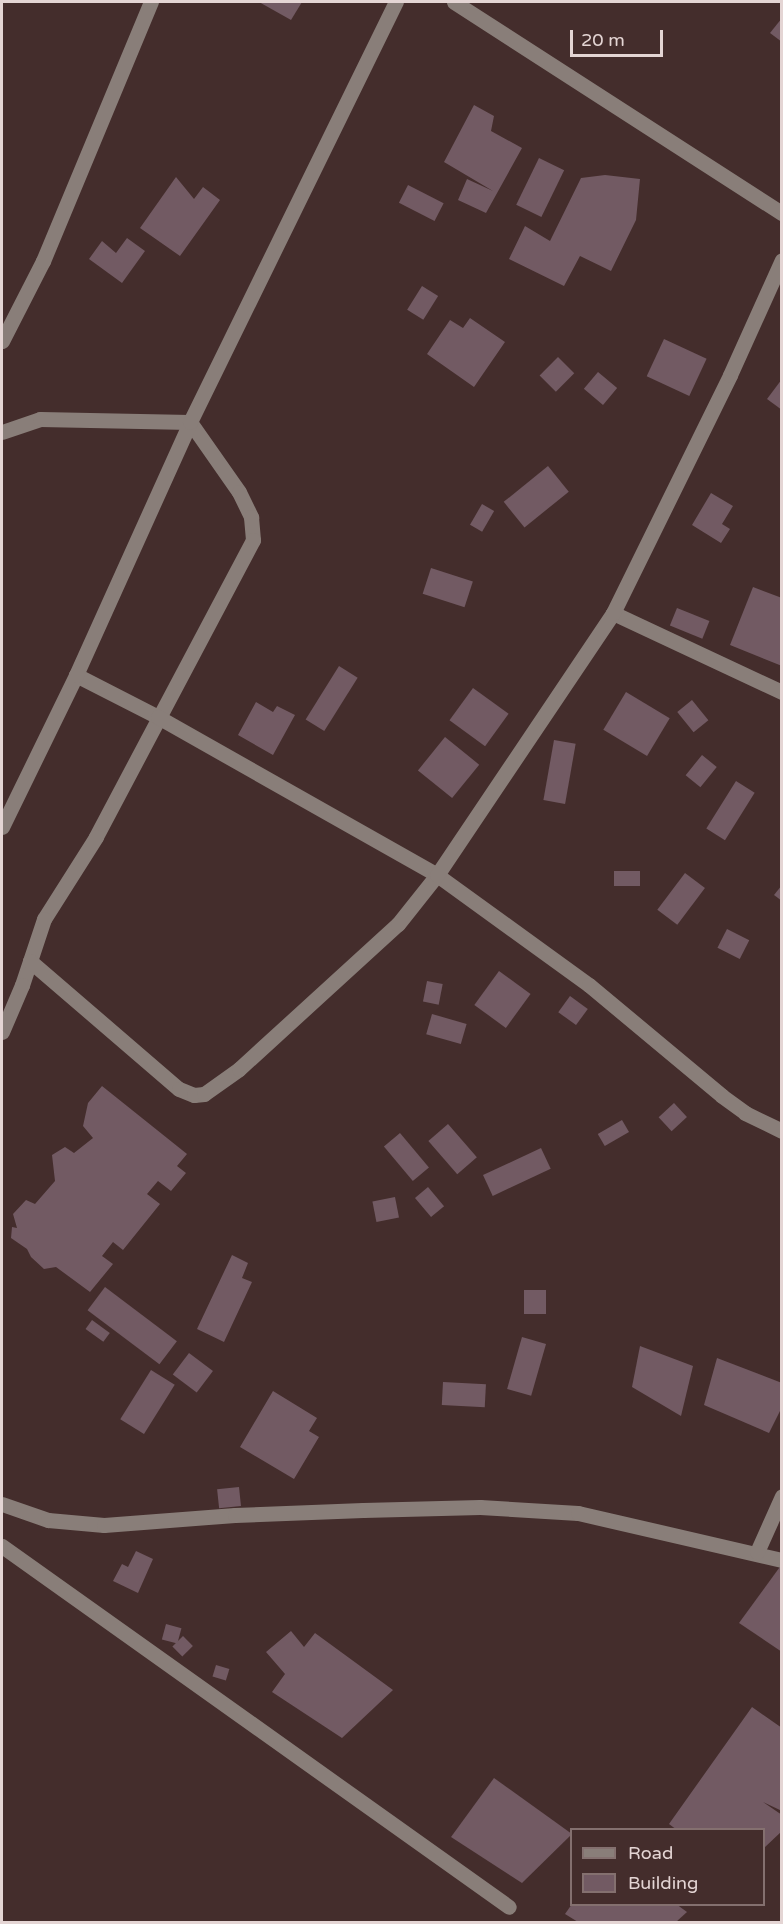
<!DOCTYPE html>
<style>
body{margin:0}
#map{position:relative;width:783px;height:1924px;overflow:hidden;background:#442d2c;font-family:"Varela Round",sans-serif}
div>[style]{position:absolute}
.building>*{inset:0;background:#725a63;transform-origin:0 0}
.minor>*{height:15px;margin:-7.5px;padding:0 7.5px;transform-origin:7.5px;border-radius:7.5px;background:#897e79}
span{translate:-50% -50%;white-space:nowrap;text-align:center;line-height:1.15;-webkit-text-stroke:4.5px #442d2c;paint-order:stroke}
.frame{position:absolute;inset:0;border:3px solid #e4d5d4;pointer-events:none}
.legend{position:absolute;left:570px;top:1828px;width:195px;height:78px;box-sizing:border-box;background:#442d2c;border:2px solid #84706f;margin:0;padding:8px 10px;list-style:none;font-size:18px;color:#e4d5d4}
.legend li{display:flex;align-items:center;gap:12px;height:30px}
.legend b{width:30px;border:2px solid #84706f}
.scale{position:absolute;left:570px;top:30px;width:93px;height:27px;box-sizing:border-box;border:3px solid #e4d5d4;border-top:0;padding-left:8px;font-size:18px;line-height:21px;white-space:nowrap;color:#e4d5d4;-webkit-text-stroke:4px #442d2c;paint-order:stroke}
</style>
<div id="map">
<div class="building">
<i style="clip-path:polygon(259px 2px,302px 2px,291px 20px)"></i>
<i style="clip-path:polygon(782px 18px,782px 42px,770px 33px)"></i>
<i style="clip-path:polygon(474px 105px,494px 116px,491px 131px,522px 148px,486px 213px,458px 200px,467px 179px,493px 191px,444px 162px)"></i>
<i style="left:539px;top:158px;width:28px;height:52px;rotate:26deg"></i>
<i style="clip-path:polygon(605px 175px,640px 179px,636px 220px,611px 271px,580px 256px,564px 286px,509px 259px,525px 226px,550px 241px,581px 178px)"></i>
<i style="clip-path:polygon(176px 177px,194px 199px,203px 187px,220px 200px,180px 256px,140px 228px)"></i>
<i style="left:408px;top:185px;width:40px;height:20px;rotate:27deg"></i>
<i style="clip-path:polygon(127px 238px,145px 251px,122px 283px,89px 259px,102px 241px,116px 253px)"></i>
<i style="left:422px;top:286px;width:19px;height:28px;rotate:32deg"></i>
<i style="clip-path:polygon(470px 318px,505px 342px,474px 387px,427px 354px,450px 320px,463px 328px)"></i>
<i style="left:664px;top:339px;width:47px;height:41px;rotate:25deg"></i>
<i style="left:558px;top:357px;width:23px;height:26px;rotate:45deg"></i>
<i style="left:598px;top:372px;width:25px;height:22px;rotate:40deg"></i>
<i style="clip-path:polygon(782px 379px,782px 410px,767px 399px)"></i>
<i style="left:548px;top:466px;width:33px;height:57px;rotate:51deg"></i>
<i style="clip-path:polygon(711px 493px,733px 506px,722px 524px,730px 529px,721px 543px,692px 525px)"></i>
<i style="left:482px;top:504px;width:14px;height:24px;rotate:30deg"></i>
<i style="left:431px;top:568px;width:44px;height:27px;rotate:18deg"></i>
<i style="clip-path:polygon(753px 587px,782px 598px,782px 666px,730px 645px)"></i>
<i style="left:677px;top:608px;width:35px;height:19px;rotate:22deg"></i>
<i style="left:339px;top:666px;width:22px;height:63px;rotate:32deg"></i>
<i style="left:473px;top:688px;width:44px;height:40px;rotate:36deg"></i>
<i style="left:626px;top:692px;width:51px;height:44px;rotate:31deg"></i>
<i style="left:692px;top:700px;width:26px;height:19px;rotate:51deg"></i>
<i style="clip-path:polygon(256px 702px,273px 712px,277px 706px,295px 715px,273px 755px,238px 735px)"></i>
<i style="left:445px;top:737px;width:44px;height:43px;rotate:39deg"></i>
<i style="left:554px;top:740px;width:22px;height:61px;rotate:10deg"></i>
<i style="left:702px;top:755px;width:19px;height:26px;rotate:39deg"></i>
<i style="left:736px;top:781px;width:22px;height:56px;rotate:32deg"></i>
<i style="left:614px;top:871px;width:26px;height:15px"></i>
<i style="left:685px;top:873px;width:25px;height:46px;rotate:37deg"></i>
<i style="clip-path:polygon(782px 885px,782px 901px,774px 895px)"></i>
<i style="left:727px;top:929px;width:25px;height:21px;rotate:27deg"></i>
<i style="left:499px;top:971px;width:39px;height:42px;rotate:36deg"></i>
<i style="left:427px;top:981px;width:16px;height:21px;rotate:11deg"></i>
<i style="left:570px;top:996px;width:22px;height:20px;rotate:36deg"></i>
<i style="left:432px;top:1014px;width:36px;height:21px;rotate:16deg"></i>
<i style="clip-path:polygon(102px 1086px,187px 1154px,177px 1166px,186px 1173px,171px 1191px,158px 1181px,147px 1194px,160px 1204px,123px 1250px,113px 1242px,102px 1256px,113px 1264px,90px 1292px,56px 1267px,44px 1269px,31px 1257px,27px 1249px,11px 1238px,12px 1227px,17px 1228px,13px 1214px,26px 1200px,35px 1204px,55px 1181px,52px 1155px,65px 1147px,74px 1153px,93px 1138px,83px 1126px,88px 1103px)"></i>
<i style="left:674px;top:1103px;width:19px;height:21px;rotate:47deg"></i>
<i style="left:622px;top:1120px;width:14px;height:28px;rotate:60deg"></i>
<i style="left:448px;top:1124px;width:44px;height:26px;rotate:49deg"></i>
<i style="left:400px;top:1133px;width:45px;height:21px;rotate:50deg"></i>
<i style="left:541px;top:1148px;width:23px;height:64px;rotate:65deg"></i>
<i style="left:428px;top:1187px;width:25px;height:17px;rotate:50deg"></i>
<i style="left:395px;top:1197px;width:21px;height:23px;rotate:79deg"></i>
<i style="clip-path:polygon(232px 1255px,248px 1263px,242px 1278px,252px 1282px,224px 1342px,197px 1329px)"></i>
<i style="left:105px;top:1287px;width:90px;height:29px;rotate:37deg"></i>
<i style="left:524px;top:1290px;width:22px;height:24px"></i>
<i style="left:92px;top:1320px;width:22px;height:11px;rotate:36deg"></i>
<i style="left:522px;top:1337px;width:25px;height:54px;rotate:16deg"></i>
<i style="clip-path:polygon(640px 1346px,693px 1366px,681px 1416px,632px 1387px)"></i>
<i style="left:189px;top:1353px;width:30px;height:27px;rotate:37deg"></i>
<i style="clip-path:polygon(717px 1358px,782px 1383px,782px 1407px,769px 1433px,704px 1405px)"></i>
<i style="left:151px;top:1370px;width:28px;height:58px;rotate:32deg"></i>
<i style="left:443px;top:1382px;width:43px;height:23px;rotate:3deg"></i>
<i style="clip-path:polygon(273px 1391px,317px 1418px,309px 1431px,319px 1437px,294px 1479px,240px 1447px)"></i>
<i style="left:239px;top:1487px;width:19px;height:22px;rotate:84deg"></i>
<i style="clip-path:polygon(136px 1551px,153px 1559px,138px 1593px,113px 1581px,122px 1564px,128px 1567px)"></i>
<i style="clip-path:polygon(782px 1564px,782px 1652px,739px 1623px)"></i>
<i style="left:166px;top:1624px;width:16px;height:16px;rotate:15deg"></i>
<i style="clip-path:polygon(291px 1631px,304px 1647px,315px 1633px,393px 1690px,342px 1738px,272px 1692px,285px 1674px,266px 1652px)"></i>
<i style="left:183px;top:1636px;width:14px;height:15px;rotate:45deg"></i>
<i style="left:216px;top:1665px;width:14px;height:12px;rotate:17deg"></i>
<i style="clip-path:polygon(752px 1707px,782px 1728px,782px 1811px,763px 1802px,782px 1815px,782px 1831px,764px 1848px,764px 1830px,677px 1830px,669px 1824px)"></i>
<i style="clip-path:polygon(494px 1778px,572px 1834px,522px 1883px,451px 1837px)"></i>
<i style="clip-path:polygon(572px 1904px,676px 1904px,687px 1912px,676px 1922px,578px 1922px,565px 1914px)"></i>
</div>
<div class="minor">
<i style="left:454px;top:2px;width:390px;rotate:32.8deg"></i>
<i style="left:2px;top:341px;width:90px;rotate:-62.9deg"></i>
<i style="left:43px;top:261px;width:281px;rotate:-67.4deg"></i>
<i style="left:2px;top:432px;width:40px;rotate:-18.9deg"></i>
<i style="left:40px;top:419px;width:150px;rotate:1.1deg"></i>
<i style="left:190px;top:422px;width:85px;rotate:55deg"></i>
<i style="left:239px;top:492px;width:28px;rotate:64deg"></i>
<i style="left:251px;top:517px;width:23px;rotate:85deg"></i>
<i style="left:253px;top:540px;width:336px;rotate:117.9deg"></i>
<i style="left:96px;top:837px;width:97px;rotate:122.4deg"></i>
<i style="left:44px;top:919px;width:70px;rotate:108.4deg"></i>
<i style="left:22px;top:985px;width:51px;rotate:113.1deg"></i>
<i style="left:613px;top:613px;width:187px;rotate:25.1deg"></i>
<i style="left:76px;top:675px;width:92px;rotate:27.1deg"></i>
<i style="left:158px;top:717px;width:321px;rotate:29.5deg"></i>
<i style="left:437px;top:875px;width:188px;rotate:35.9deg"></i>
<i style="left:589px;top:985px;width:173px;rotate:39.8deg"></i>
<i style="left:722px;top:1096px;width:29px;rotate:36deg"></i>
<i style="left:745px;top:1113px;width:41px;rotate:25.9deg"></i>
<i style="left:2px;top:827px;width:169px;rotate:-64deg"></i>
<i style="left:76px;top:675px;width:277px;rotate:-65.7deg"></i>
<i style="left:190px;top:422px;width:468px;rotate:-63.9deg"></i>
<i style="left:30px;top:961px;width:196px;rotate:40.7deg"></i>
<i style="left:179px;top:1089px;width:16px;rotate:22deg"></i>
<i style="left:194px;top:1095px;width:10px;rotate:-6deg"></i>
<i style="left:204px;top:1094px;width:43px;rotate:-35.5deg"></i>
<i style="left:239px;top:1069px;width:215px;rotate:-42.4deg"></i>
<i style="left:398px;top:924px;width:63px;rotate:-51.5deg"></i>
<i style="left:437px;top:875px;width:316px;rotate:-56.1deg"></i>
<i style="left:613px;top:613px;width:265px;rotate:-63.8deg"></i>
<i style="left:730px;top:375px;width:126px;rotate:-65.7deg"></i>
<i style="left:2px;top:1504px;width:49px;rotate:19.2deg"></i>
<i style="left:48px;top:1520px;width:56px;rotate:5.1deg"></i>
<i style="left:104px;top:1525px;width:131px;rotate:-4.4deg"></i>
<i style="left:235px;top:1515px;width:128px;rotate:-2.2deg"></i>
<i style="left:363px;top:1510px;width:117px;rotate:-1.5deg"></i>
<i style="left:480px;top:1507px;width:98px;rotate:3.5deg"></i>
<i style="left:578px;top:1513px;width:209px;rotate:13deg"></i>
<i style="left:2px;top:1546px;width:622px;rotate:35.45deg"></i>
<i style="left:757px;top:1552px;width:61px;rotate:-65.9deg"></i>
</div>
<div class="frame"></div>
<ul class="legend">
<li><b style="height:8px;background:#897e79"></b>Road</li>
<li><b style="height:16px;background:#725a63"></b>Building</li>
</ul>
<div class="scale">20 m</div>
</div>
